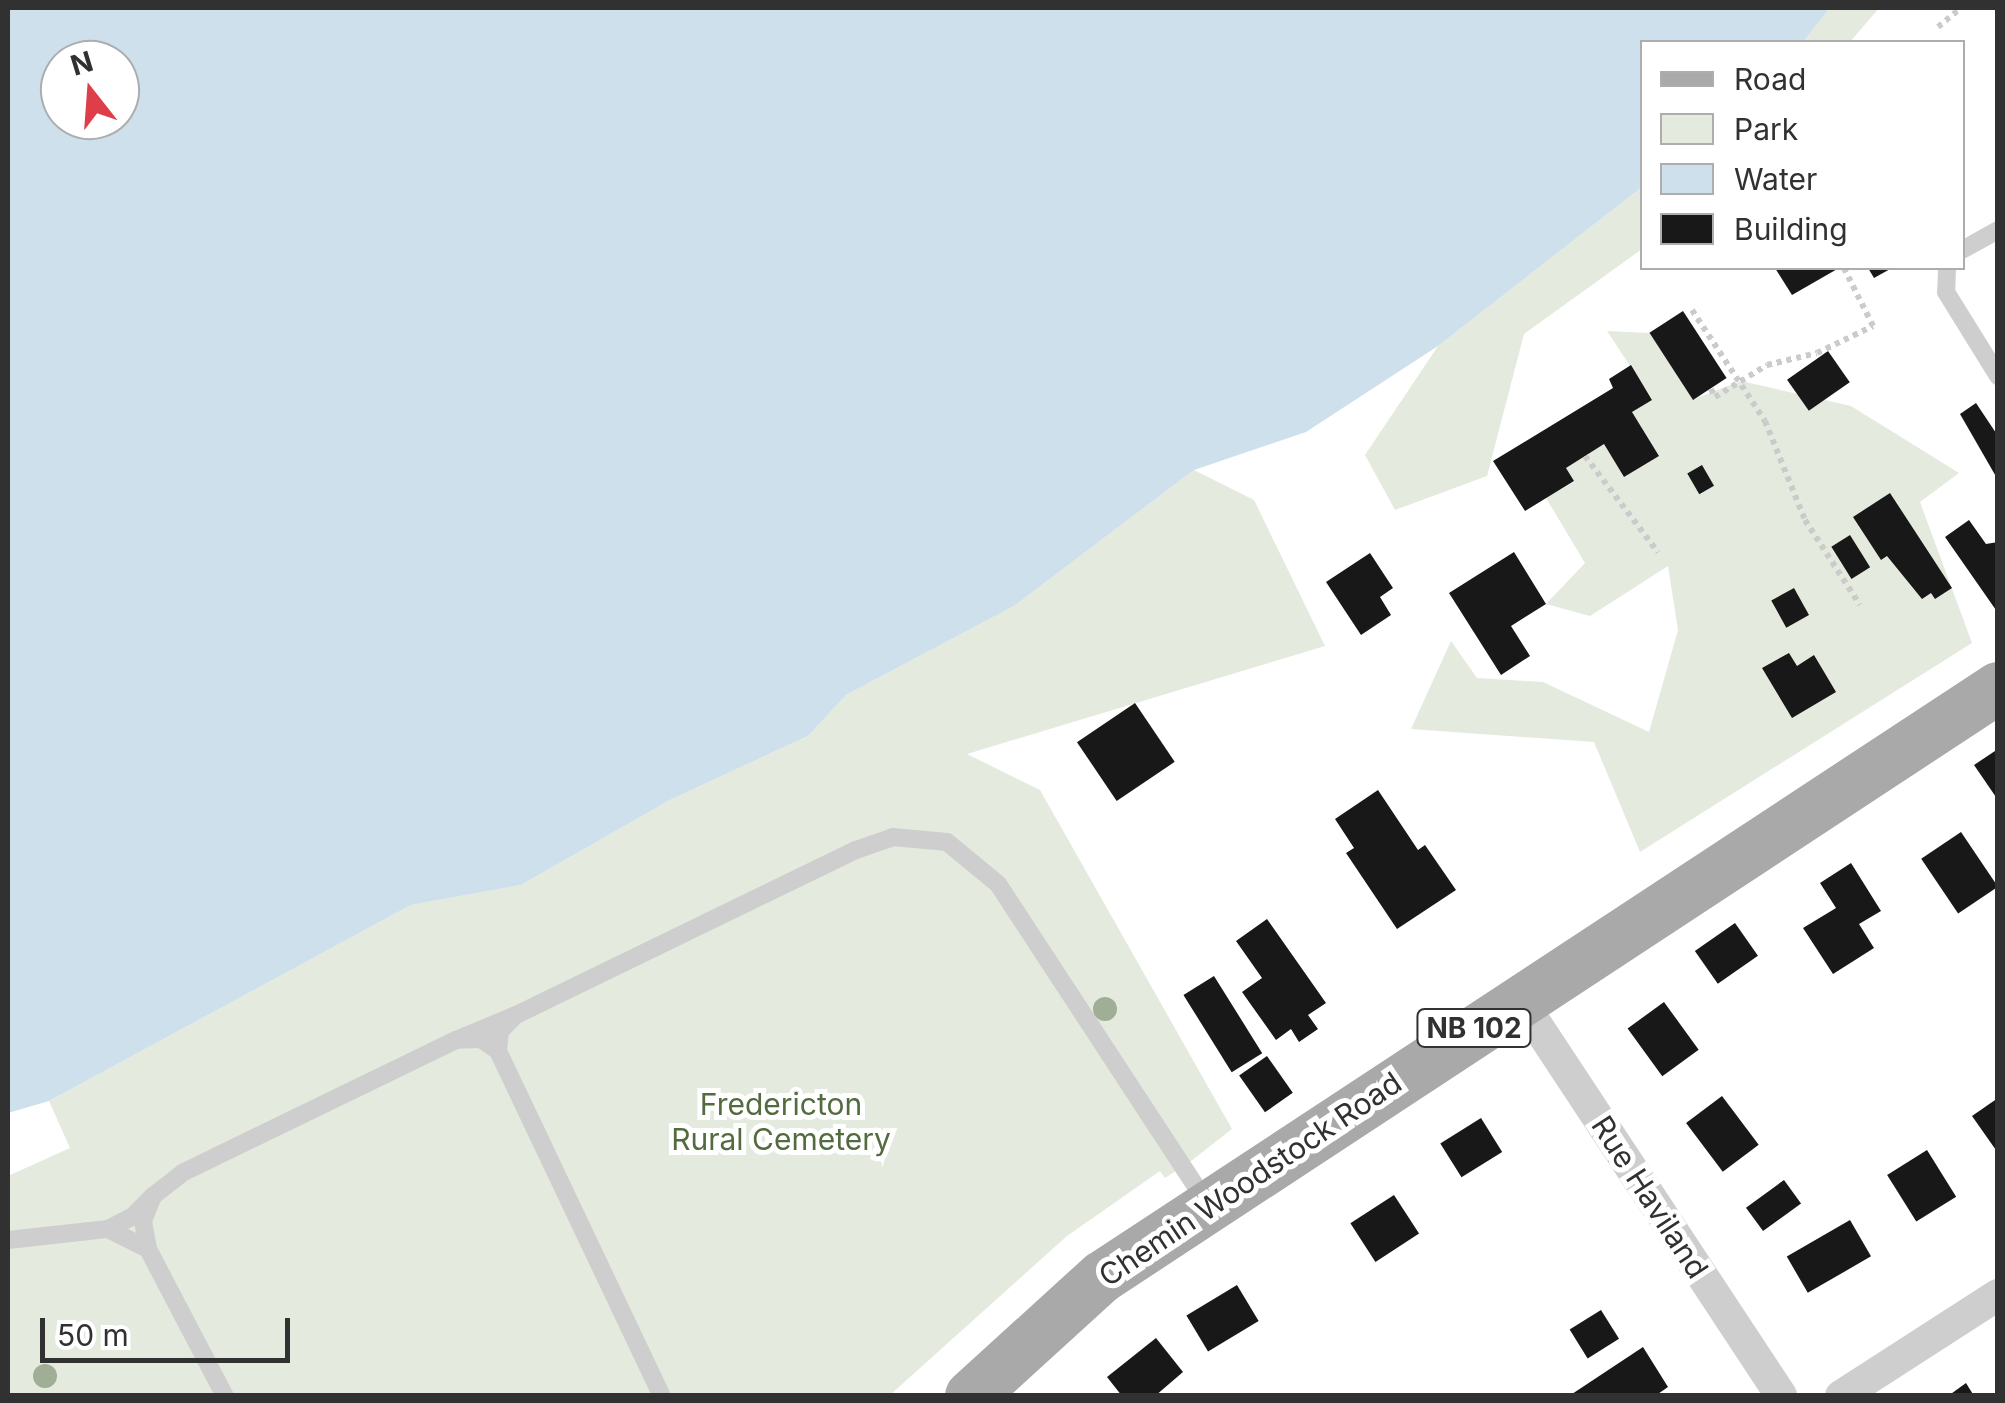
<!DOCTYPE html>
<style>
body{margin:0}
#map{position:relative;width:2005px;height:1403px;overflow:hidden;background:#fff;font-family:Inter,sans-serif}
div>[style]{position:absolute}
.green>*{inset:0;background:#e4eadd}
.water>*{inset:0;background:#cee0ec}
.building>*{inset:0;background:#181818;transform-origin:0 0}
.path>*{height:6px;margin-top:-3px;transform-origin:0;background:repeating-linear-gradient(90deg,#cbcbcb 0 5px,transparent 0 10px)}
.lane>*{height:18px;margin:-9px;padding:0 9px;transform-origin:9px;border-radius:9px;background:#cecece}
.street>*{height:32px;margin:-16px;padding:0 16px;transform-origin:16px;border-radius:16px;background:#cecece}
.primary>*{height:52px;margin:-26px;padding:0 26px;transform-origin:26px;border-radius:26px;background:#a9a9a9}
.trees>*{width:24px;height:24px;margin:-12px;border-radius:50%;background:#a1ae96}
span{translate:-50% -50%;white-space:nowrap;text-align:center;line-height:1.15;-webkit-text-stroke:10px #fff;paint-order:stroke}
.shield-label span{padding:2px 8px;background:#fff;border:2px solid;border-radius:8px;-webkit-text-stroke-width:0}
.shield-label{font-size:28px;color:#313131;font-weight:700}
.park-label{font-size:30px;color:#546b40}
.street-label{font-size:30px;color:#313131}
.frame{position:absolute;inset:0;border:10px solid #313131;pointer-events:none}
.legend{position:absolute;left:1640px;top:40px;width:325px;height:230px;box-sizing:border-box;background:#fff;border:2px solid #adadad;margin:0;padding:12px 18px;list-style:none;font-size:30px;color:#313131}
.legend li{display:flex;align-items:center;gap:20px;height:50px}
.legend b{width:50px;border:2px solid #adadad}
.north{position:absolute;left:40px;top:40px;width:100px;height:100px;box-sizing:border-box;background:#fff;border:2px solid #adadad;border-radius:50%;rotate:343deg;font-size:28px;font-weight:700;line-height:40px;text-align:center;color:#313131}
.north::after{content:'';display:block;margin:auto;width:35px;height:45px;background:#dd3e4a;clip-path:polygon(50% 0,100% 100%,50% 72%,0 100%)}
.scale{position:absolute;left:40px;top:1318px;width:250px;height:45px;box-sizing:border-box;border:5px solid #313131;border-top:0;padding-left:12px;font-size:30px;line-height:35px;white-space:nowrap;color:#313131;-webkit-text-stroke:8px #fff;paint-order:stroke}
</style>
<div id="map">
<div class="green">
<i style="clip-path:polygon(1830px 8px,1879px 8px,1850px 42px,1803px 42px)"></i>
<i style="clip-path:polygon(1642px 187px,1642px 249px,1524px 334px,1487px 476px,1395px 510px,1365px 455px,1438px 346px)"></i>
<i style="clip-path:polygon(1607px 331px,1650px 333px,1694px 399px,1741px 381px,1851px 406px,1959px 473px,1920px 502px,1972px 643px,1640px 852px,1594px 742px,1411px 729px,1451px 641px,1477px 678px,1543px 682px,1649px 732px,1678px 630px,1668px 566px,1590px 616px,1546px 604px,1585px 563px,1546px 498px,1574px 482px,1566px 468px,1604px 444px,1624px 477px,1659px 456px,1632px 412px,1652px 399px)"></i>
<i style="clip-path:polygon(1194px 470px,1254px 500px,1325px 646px,967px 754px,1040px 790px,1232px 1129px,1191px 1161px,1165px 1178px,1160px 1171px,1067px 1236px,890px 1395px,8px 1395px,8px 1176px,70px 1148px,49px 1101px,411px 905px,521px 885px,670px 800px,808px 736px,846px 695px,1014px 606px)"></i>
</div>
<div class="water">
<i style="clip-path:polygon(evenodd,8px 8px,1830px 8px,1803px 42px,1642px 42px,1642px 187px,1438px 346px,1306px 432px,1194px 470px,1014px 606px,846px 695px,808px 736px,670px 800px,521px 885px,411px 905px,49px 1101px,8px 1113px,8px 8px,60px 60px,120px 60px,120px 120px,60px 120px,60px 60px)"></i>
</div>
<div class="building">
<i style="clip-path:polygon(1775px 268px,1839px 268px,1792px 295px)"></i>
<i style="clip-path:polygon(1868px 268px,1892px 268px,1874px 278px)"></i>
<i style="left:1683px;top:311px;width:80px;height:40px;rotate:57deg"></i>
<i style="left:1828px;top:351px;width:38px;height:50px;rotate:55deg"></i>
<i style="clip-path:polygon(1631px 365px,1652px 400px,1632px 412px,1659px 456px,1624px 477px,1604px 444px,1566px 468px,1574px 481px,1525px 511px,1493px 461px,1613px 388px,1609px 379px)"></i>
<i style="clip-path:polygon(1976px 403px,1998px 436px,1998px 480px,1960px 414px)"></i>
<i style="left:1702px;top:465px;width:24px;height:17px;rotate:60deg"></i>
<i style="clip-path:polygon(1890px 493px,1952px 588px,1935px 599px,1931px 593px,1922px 599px,1887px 556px,1881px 560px,1853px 517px)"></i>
<i style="clip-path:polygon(1969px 520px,1986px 544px,1998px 542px,1998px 613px,1945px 537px)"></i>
<i style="left:1850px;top:535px;width:38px;height:22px;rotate:58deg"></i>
<i style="clip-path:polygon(1514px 552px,1546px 604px,1511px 626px,1530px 656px,1501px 675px,1449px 593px)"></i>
<i style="clip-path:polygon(1370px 553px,1393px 588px,1380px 597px,1391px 615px,1361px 635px,1326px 582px)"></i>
<i style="left:1794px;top:588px;width:31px;height:26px;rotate:61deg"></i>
<i style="clip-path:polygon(1789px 653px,1797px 666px,1814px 655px,1836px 692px,1792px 718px,1762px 668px)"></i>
<i style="left:1135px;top:703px;width:71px;height:70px;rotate:56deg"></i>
<i style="clip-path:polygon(1998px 749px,1998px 800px,1974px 765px)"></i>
<i style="clip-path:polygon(1378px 790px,1418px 850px,1425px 845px,1456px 890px,1397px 929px,1346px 853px,1354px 848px,1335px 819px)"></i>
<i style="left:1961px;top:832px;width:66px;height:48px;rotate:56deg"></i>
<i style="clip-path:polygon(1851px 863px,1881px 911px,1859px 924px,1874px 948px,1833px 974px,1803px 928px,1836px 908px,1820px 883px)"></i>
<i style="clip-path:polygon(1267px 919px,1326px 1003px,1308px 1015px,1318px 1029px,1299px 1042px,1291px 1029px,1276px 1040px,1242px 992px,1262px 978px,1236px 941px)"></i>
<i style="left:1735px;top:923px;width:40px;height:49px;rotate:55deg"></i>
<i style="left:1214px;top:976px;width:91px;height:36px;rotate:58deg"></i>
<i style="left:1664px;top:1002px;width:59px;height:45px;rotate:54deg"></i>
<i style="left:1267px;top:1056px;width:45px;height:34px;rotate:55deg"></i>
<i style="left:1722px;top:1096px;width:61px;height:45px;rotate:53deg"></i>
<i style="clip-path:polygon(1998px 1098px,1998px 1153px,1972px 1116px)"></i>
<i style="left:1481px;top:1118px;width:40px;height:48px;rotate:58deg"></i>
<i style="left:1927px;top:1150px;width:55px;height:47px;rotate:58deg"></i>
<i style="left:1784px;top:1180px;width:29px;height:47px;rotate:54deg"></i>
<i style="left:1394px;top:1195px;width:46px;height:52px;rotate:57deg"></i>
<i style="left:1850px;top:1220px;width:42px;height:73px;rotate:60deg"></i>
<i style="left:1237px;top:1285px;width:42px;height:59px;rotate:59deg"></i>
<i style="left:1601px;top:1310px;width:34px;height:37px;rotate:58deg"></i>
<i style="clip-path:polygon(1156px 1338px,1183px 1372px,1155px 1396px,1122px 1396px,1107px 1377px)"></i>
<i style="clip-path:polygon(1643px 1347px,1668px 1387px,1655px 1396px,1569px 1396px)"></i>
<i style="clip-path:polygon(1966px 1383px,1974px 1396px,1948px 1396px)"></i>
</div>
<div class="path">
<i style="left:1938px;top:27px;width:30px;rotate:-40deg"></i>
<i style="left:1692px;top:310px;width:133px;rotate:56.7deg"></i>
<i style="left:1765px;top:421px;width:107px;rotate:68deg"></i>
<i style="left:1805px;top:520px;width:101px;rotate:57.1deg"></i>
<i style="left:1711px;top:389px;width:9px;rotate:63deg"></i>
<i style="left:1715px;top:397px;width:61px;rotate:-31.6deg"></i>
<i style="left:1767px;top:365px;width:51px;rotate:-13.5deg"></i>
<i style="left:1817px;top:353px;width:62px;rotate:-25.7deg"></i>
<i style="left:1873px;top:326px;width:65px;rotate:-116.6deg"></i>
<i style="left:1585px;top:456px;width:121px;rotate:52.8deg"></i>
</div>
<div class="lane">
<i style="left:1962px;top:250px;width:41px;rotate:-29.1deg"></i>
<i style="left:1947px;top:268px;width:24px;rotate:92deg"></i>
<i style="left:1946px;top:292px;width:99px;rotate:58.2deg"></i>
<i style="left:516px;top:1015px;width:378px;rotate:-25.9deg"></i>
<i style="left:856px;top:850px;width:39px;rotate:-19deg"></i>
<i style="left:893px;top:837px;width:54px;rotate:5.3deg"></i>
<i style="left:947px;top:842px;width:66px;rotate:39.5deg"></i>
<i style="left:998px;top:884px;width:380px;rotate:56.8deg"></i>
<i style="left:498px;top:1051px;width:382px;rotate:64.6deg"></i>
<i style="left:153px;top:1196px;width:27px;rotate:112deg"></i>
<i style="left:143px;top:1221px;width:28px;rotate:80deg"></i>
<i style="left:148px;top:1249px;width:45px;rotate:-153.4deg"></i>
<i style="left:108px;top:1229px;width:28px;rotate:-27deg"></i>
<i style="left:133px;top:1216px;width:28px;rotate:-45deg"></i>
<i style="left:153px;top:1196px;width:39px;rotate:-38deg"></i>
<i style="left:184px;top:1172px;width:302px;rotate:-25.9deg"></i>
<i style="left:456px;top:1040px;width:65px;rotate:-22.6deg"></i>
<i style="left:516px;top:1015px;width:23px;rotate:135deg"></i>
<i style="left:500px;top:1031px;width:20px;rotate:96deg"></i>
<i style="left:498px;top:1051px;width:21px;rotate:-145deg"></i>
<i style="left:481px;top:1039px;width:25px;rotate:178deg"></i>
<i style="left:8px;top:1240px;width:101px;rotate:-6.3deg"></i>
<i style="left:148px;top:1249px;width:166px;rotate:62.4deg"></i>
</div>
<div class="street">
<i style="left:1519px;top:998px;width:476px;rotate:56.6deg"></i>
<i style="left:1841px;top:1396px;width:187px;rotate:-32.8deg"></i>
</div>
<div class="primary">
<i style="left:971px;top:1396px;width:177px;rotate:-42.3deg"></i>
<i style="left:1102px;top:1277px;width:1072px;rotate:-33.32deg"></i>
</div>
<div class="trees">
<i style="left:1105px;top:1009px"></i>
<i style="left:45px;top:1376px"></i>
</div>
<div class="shield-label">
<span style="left:1474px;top:1028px">NB 102</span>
</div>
<div class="park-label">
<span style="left:781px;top:1121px">Fredericton<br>Rural Cemetery</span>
</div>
<div class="street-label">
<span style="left:1250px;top:1179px;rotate:-34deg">Chemin Woodstock Road</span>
<span style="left:1650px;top:1197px;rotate:57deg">Rue Haviland</span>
</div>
<div class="frame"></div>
<ul class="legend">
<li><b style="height:12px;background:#a9a9a9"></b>Road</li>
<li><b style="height:28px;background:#e4eadd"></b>Park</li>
<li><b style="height:28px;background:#cee0ec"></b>Water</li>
<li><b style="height:28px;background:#181818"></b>Building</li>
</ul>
<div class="north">N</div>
<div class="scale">50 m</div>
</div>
